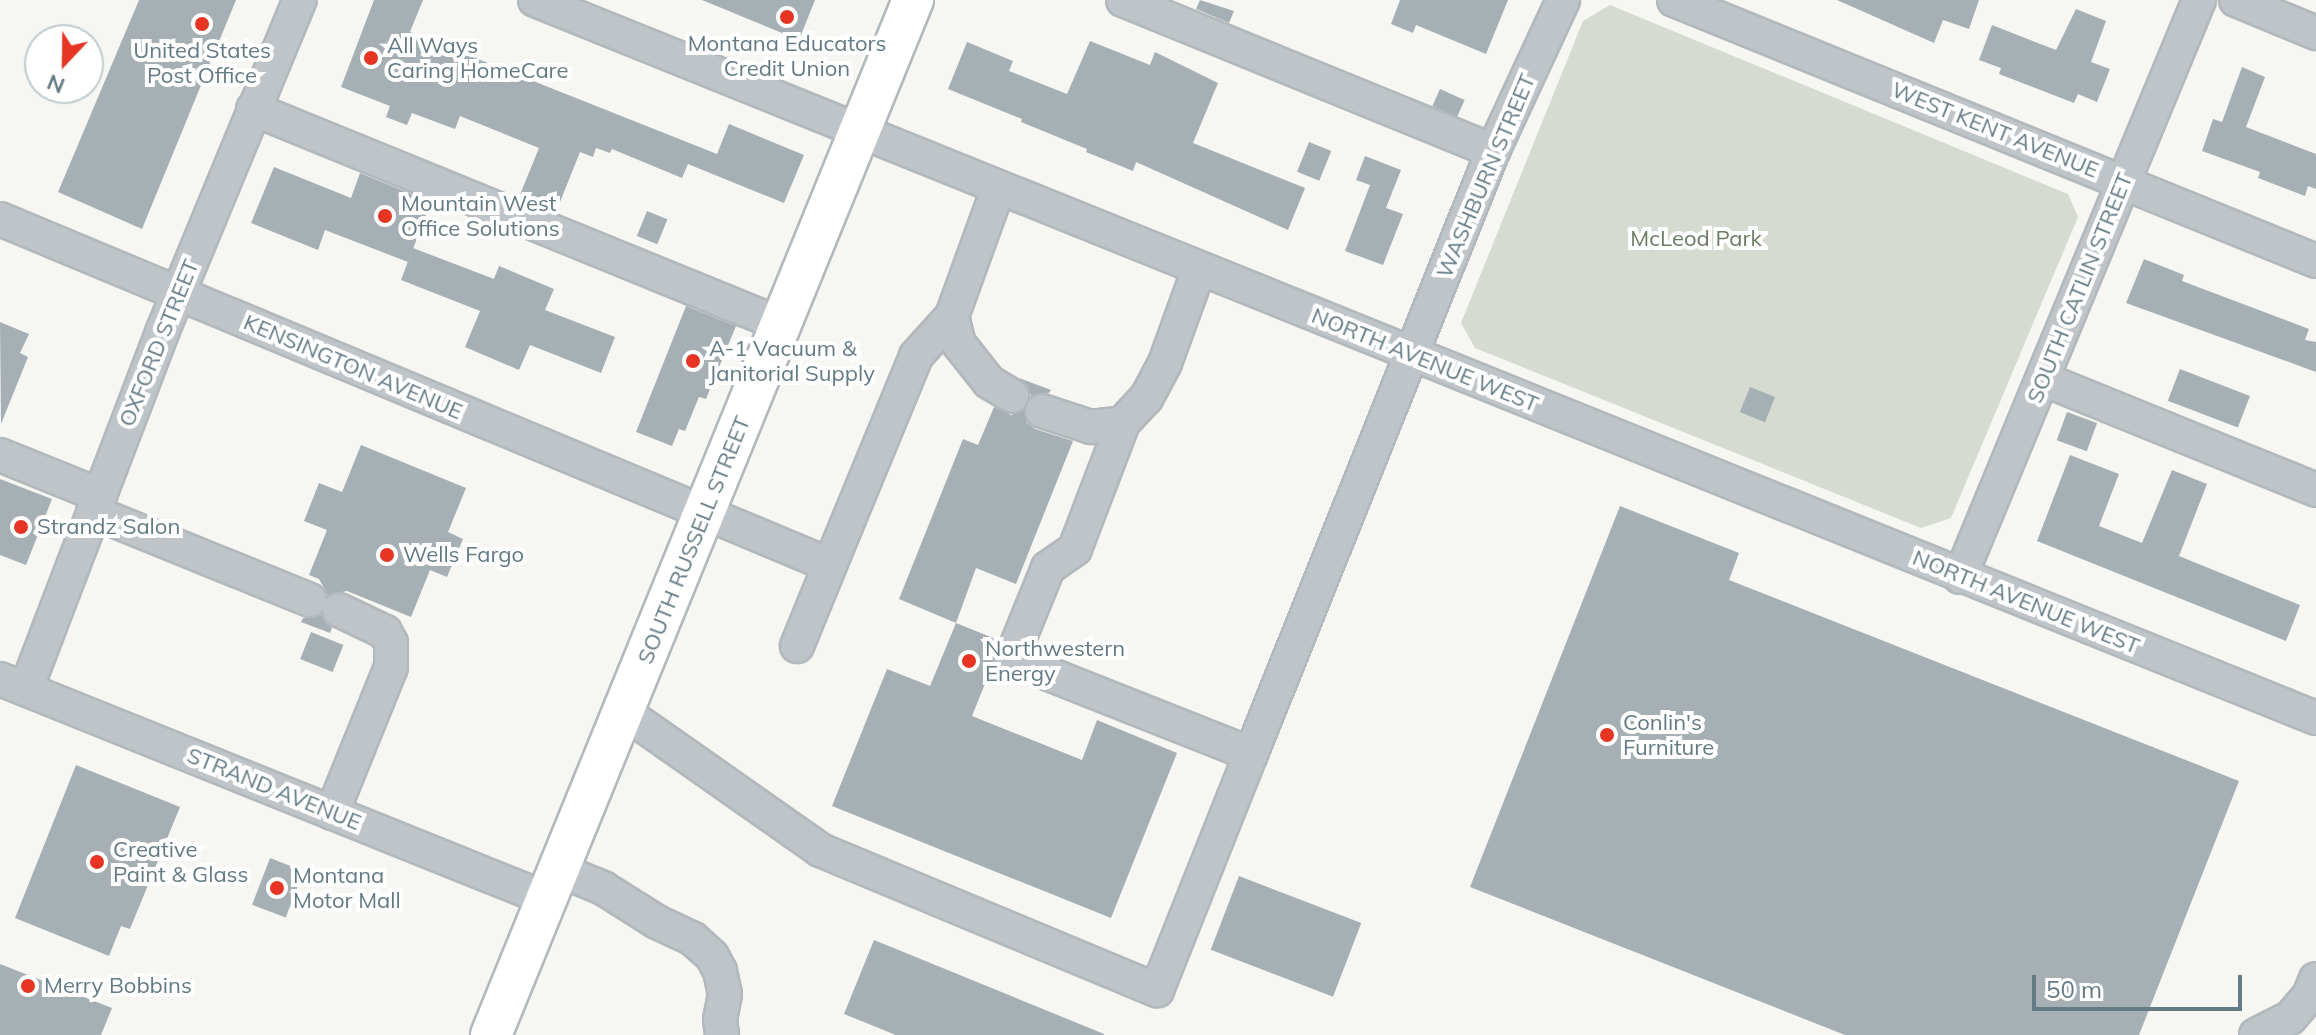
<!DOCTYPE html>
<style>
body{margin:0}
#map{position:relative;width:2316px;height:1035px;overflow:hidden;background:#f6f6f2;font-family:Mulish,sans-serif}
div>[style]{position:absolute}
.green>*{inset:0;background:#d6dbd1}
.building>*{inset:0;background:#a6b0b4;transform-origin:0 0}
.roads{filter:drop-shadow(2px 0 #b2b8bb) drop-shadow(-2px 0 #b2b8bb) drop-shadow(0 2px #b2b8bb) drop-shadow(0 -2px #b2b8bb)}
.minor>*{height:32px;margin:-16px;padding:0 16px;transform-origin:16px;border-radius:16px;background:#bec4c7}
.major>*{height:40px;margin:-20px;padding:0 20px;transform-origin:20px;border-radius:20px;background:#fff}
.dots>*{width:22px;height:22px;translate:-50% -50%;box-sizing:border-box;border:4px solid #fff;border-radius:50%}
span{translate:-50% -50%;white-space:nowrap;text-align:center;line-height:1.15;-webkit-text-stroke:8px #fff;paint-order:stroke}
.poi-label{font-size:22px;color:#647a84}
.left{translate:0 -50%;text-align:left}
.street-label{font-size:22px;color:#647a84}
.park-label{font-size:22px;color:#6b7b63}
.north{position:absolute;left:24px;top:24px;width:80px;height:80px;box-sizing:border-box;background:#fff;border:2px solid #c1cace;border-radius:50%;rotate:202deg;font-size:22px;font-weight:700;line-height:32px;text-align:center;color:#647a84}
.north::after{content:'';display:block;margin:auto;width:28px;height:36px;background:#e63522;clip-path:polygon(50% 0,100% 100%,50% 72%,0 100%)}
.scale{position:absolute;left:2032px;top:975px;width:210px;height:36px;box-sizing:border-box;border:4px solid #647a84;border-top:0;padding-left:10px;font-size:24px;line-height:28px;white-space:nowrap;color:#647a84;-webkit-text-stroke:6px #fff;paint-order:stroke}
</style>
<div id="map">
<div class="green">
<i style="clip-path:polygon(1610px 5px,2068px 194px,2078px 217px,1951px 518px,1921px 528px,1475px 348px,1461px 323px,1583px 21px)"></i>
</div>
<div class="building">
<i style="clip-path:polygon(139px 0,236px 0,142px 229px,58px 192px)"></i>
<i style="clip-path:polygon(374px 0,423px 0,410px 32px,717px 154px,729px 124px,804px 155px,784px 203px,688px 164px,682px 178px,612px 149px,610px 153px,596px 148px,593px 157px,580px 152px,556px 212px,519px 197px,539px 148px,460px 116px,455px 129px,412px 113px,407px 125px,386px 117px,390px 106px,341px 87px)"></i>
<i style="clip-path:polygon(702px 0,815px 0,799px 40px)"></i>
<i style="clip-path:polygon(1200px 0,1234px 11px,1229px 23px,1196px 9px)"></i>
<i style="clip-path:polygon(1400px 0,1508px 0,1486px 54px,1416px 25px,1413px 33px,1391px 24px)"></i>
<i style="clip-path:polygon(1837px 0,1979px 0,1969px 29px,1943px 20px,1934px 43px)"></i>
<i style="clip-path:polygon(2076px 9px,2106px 21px,2091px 62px,2110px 69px,2097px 102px,2078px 94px,2074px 103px,1999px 74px,2001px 68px,1979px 60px,1992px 25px,2056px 50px)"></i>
<i style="clip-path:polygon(1090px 41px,1150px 65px,1155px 52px,1218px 83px,1193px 143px,1305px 188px,1288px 230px,1136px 162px,1133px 171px,1086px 152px,1087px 149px,1021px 122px,1022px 119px,948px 89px,967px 42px,1013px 61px,1009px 71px,1067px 94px)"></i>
<i style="clip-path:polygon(2242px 67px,2265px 77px,2246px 127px,2316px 154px,2316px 189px,2308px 186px,2305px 196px,2258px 178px,2260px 172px,2202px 151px,2213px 119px,2222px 122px)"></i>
<i style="left:1440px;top:89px;width:27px;height:19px;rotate:24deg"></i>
<i style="left:1309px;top:142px;width:24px;height:32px;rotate:22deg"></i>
<i style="clip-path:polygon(1365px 156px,1401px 170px,1386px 208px,1403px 214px,1383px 265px,1345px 251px,1370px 185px,1356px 180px)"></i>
<i style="clip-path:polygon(274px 167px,351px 198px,360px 173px,431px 202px,408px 262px,325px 230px,318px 250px,251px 223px)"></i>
<i style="left:647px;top:211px;width:22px;height:27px;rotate:22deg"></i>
<i style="clip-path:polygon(413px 248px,494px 279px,499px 266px,554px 289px,545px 310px,615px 337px,601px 373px,530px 345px,519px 370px,465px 347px,480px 311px,401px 280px)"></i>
<i style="clip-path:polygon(2144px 259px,2184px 275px,2182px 281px,2309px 329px,2305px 340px,2316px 342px,2316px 372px,2126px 303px)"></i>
<i style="clip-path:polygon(686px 306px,736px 326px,706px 399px,699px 397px,685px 431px,679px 429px,672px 446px,636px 432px)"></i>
<i style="clip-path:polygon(0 322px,29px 334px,20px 353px,28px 357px,1px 424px)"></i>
<i style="left:2180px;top:369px;width:75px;height:34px;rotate:21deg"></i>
<i style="clip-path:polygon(1019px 378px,1051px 390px,1049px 393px,1031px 396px,1028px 386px)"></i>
<i style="left:1750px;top:387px;width:27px;height:27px;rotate:22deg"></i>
<i style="clip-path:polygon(994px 407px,1011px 415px,1024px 410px,1027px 423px,1035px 429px,1073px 441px,1016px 584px,976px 568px,956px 623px,899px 599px,963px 439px,978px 445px)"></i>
<i style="left:2067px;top:412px;width:32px;height:30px;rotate:20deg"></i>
<i style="clip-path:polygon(361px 445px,466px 488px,448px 532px,463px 539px,447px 577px,430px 570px,411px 617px,347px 591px,328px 595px,319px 579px,309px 575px,327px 530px,304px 521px,319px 483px,342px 492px)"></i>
<i style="clip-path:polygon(2070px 455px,2119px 474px,2099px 526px,2142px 543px,2172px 470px,2207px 484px,2179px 556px,2300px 605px,2286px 641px,2037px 541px)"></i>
<i style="clip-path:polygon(0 479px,52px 499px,26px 565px,0 555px)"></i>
<i style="clip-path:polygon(1620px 506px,1739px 553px,1729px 580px,2239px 781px,2139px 1035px,1845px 1035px,1470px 887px)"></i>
<i style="clip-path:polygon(321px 615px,332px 628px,330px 633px,301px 622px,303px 618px)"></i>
<i style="clip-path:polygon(956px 623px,998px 640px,993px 664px,972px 716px,1082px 760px,1097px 720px,1177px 753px,1111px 918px,832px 806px,887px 669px,930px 686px)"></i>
<i style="left:311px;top:632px;width:35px;height:29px;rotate:22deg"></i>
<i style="clip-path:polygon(76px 765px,180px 807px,130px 929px,121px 926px,109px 956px,15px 918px)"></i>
<i style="left:270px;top:858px;width:36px;height:50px;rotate:21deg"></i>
<i style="left:1239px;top:876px;width:131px;height:79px;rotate:21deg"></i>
<i style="clip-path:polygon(874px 940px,1104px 1034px,1104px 1035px,896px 1035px,844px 1014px)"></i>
<i style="clip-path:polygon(0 964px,112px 1008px,101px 1035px,0 1035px)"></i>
</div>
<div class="roads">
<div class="minor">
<i style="left:535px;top:0;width:1920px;rotate:21.96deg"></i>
<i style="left:1123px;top:0;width:400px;rotate:22.2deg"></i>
<i style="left:1674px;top:0;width:693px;rotate:22.12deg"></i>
<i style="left:2236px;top:0;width:87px;rotate:22.4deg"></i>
<i style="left:253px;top:109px;width:569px;rotate:22.19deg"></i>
<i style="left:998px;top:189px;width:135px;rotate:109.9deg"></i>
<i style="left:952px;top:316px;width:29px;rotate:76deg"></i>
<i style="left:959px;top:344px;width:48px;rotate:51.7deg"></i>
<i style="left:989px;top:382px;width:27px;rotate:31deg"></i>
<i style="left:0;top:219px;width:899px;rotate:22.63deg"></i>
<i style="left:830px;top:565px;width:226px;rotate:-67.6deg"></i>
<i style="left:916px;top:356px;width:54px;rotate:-48deg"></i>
<i style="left:1199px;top:269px;width:100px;rotate:109.9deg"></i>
<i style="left:1165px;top:363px;width:40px;rotate:118deg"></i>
<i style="left:1146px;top:398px;width:34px;rotate:133deg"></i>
<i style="left:1123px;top:423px;width:135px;rotate:110.9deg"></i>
<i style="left:1075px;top:549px;width:33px;rotate:145deg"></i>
<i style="left:1048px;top:568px;width:98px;rotate:112.1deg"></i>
<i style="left:1011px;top:659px;width:258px;rotate:21.6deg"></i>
<i style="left:1251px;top:754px;width:650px;rotate:-68.13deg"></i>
<i style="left:1493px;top:151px;width:166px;rotate:-65.1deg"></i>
<i style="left:2043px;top:379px;width:295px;rotate:22.1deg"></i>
<i style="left:1042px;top:411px;width:52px;rotate:18.1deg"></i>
<i style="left:1091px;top:427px;width:32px;rotate:-7deg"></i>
<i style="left:0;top:455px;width:107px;rotate:22deg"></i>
<i style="left:93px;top:512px;width:234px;rotate:22.1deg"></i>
<i style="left:1960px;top:577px;width:625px;rotate:-67.5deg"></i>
<i style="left:797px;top:646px;width:87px;rotate:-67.8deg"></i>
<i style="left:0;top:679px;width:590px;rotate:21.91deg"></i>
<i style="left:26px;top:689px;width:384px;rotate:-69.1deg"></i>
<i style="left:163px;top:330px;width:357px;rotate:-67.5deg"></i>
<i style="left:624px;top:712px;width:240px;rotate:35.1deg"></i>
<i style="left:820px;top:850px;width:365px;rotate:22.6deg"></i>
<i style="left:1157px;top:990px;width:254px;rotate:-68.3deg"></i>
<i style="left:332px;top:813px;width:157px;rotate:-68deg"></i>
<i style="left:391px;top:667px;width:24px;rotate:-90deg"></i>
<i style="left:391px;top:643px;width:13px;rotate:-119deg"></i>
<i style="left:385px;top:632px;width:51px;rotate:-154.4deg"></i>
<i style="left:559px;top:870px;width:48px;rotate:22.2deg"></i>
<i style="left:603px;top:888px;width:64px;rotate:32.2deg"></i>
<i style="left:657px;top:922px;width:40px;rotate:25deg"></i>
<i style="left:693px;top:939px;width:25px;rotate:42deg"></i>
<i style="left:712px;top:956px;width:17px;rotate:62deg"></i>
<i style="left:720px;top:971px;width:24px;rotate:78deg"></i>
<i style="left:725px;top:994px;width:26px;rotate:101deg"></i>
<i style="left:720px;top:1020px;width:15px;rotate:82deg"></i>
<i style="left:2256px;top:1035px;width:38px;rotate:-27deg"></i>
<i style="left:2290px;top:1018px;width:29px;rotate:-49deg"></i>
<i style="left:2309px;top:996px;width:18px;rotate:-68deg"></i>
</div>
<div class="major">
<i style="left:491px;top:1035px;width:1118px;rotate:-67.82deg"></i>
</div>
</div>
<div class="dots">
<i style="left:787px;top:17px;background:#e63522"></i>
<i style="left:202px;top:24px;background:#e63522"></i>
<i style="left:371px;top:58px;background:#e63522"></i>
<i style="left:385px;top:216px;background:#e63522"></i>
<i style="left:693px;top:361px;background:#e63522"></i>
<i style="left:21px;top:527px;background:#e63522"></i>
<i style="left:387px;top:555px;background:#e63522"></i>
<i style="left:969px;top:661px;background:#e63522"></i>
<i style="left:1607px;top:735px;background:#e63522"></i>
<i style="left:97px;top:862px;background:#e63522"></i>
<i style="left:277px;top:888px;background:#e63522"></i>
<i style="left:28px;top:986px;background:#e63522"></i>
</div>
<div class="poi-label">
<span style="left:787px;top:56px">Montana Educators<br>Credit Union</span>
<span class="left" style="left:387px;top:58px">All Ways<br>Caring HomeCare</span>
<span style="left:202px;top:63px">United States<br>Post Office</span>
<span class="left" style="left:401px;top:216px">Mountain West<br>Office Solutions</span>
<span class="left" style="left:709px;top:361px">A-1 Vacuum &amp;<br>Janitorial Supply</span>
<span class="left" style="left:37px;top:527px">Strandz Salon</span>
<span class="left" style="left:403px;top:555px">Wells Fargo</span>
<span class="left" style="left:985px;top:661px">Northwestern<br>Energy</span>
<span class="left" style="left:1623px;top:735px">Conlin's<br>Furniture</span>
<span class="left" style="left:113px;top:862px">Creative<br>Paint &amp; Glass</span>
<span class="left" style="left:293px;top:888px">Montana<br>Motor Mall</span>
<span class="left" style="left:44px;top:986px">Merry Bobbins</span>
</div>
<div class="street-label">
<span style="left:1995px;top:130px;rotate:22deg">WEST KENT AVENUE</span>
<span style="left:1486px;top:176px;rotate:-67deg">WASHBURN STREET</span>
<span style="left:2080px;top:288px;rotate:-68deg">SOUTH CATLIN STREET</span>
<span style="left:159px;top:343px;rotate:-68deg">OXFORD STREET</span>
<span style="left:1425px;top:360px;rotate:22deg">NORTH AVENUE WEST</span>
<span style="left:353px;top:367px;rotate:23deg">KENSINGTON AVENUE</span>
<span style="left:694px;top:540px;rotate:-68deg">SOUTH RUSSELL STREET</span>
<span style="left:2026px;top:602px;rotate:22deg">NORTH AVENUE WEST</span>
<span style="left:274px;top:789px;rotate:22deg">STRAND AVENUE</span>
</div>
<div class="park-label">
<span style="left:1696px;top:239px">McLeod Park</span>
</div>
<div class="north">N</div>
<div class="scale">50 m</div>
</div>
